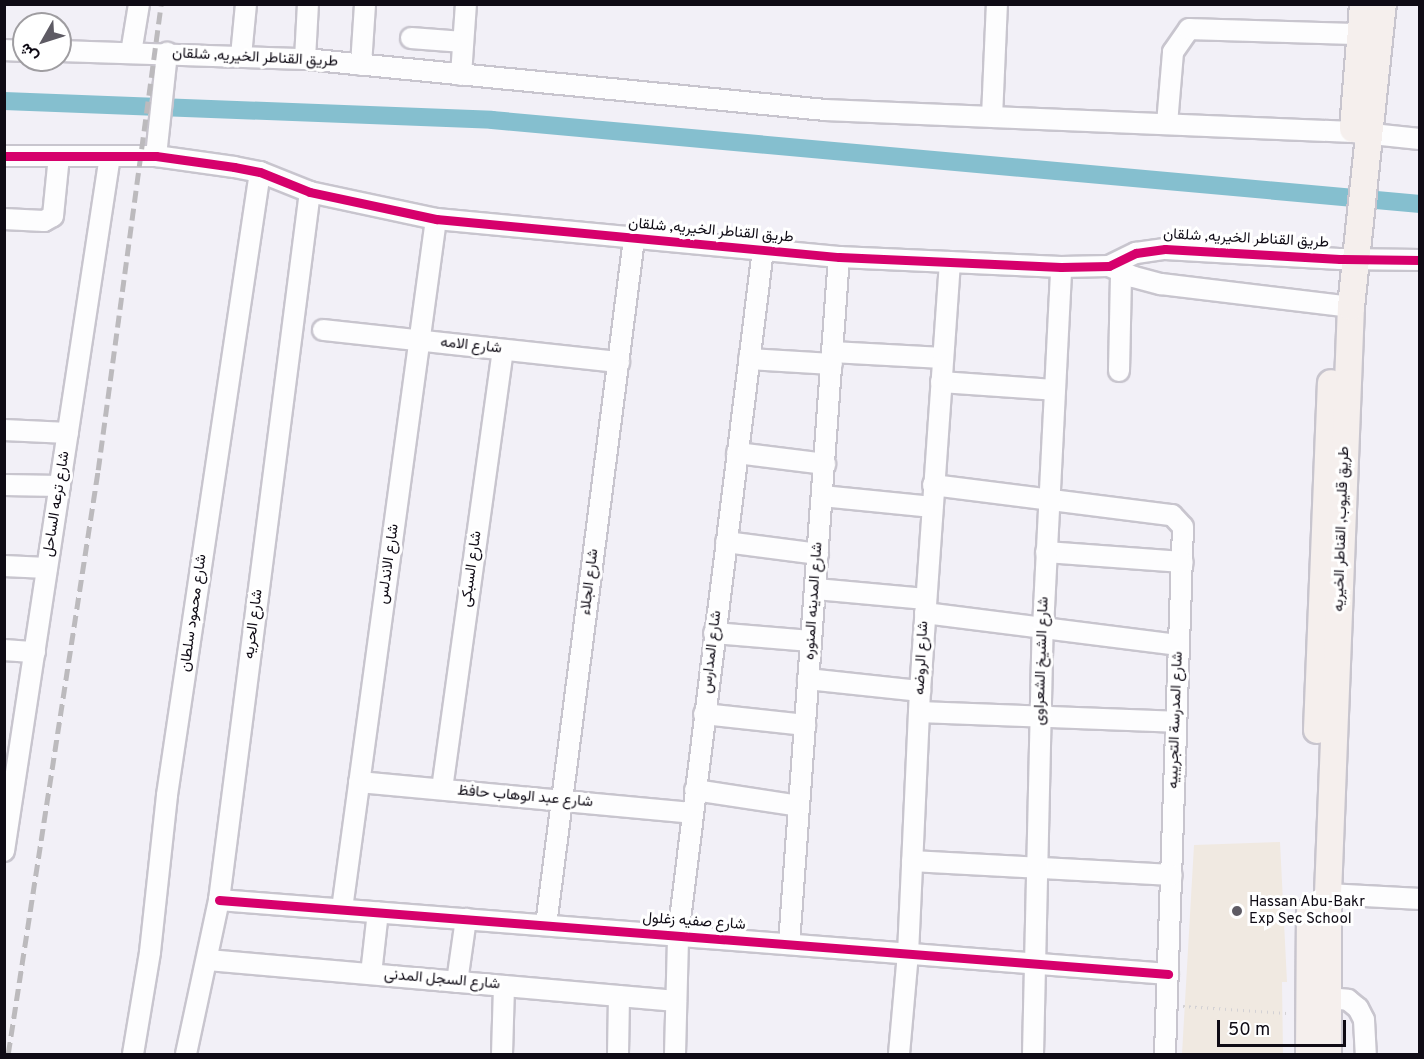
<!DOCTYPE html>
<meta charset="utf-8">
<style>
body{margin:0}
#map{position:relative;width:1424px;height:1059px;overflow:hidden;background:#f2f0f7;font-family:Overpass,Vazirmatn,sans-serif}
div>[style]{position:absolute}
.education>*{inset:0;background:#f0e9e1}
.canal>*{height:18px;margin:-9px;padding:0 9px;transform-origin:9px;border-radius:9px;background:#85bfcf}
.path>*{height:3px;margin-top:-1.5px;transform-origin:0;background:repeating-linear-gradient(90deg,#d3d1d4 0 1.5px,transparent 0 6px)}
.roads{filter:drop-shadow(2px 0 #c8c5ce) drop-shadow(-2px 0 #c8c5ce) drop-shadow(0 2px #c8c5ce) drop-shadow(0 -2px #c8c5ce)}
.minor>*{height:20px;margin:-10px;padding:0 10px;transform-origin:10px;border-radius:10px;background:#fdfdfe}
.major>*{height:26px;margin:-13px;padding:0 13px;transform-origin:13px;border-radius:13px;background:#f5efed}
.rail>*{height:4.5px;margin-top:-2.25px;transform-origin:0;background:repeating-linear-gradient(90deg,#bcbabd 0 12px,transparent 0 18px)}
.cycleway>*{height:9px;margin:-4.5px;padding:0 4.5px;transform-origin:4.5px;border-radius:4.5px;background:#d6006c}
.dots>*{width:16px;height:16px;translate:-50% -50%;box-sizing:border-box;border:3px solid #fff;border-radius:50%}
span{translate:-50% -50%;white-space:nowrap;text-align:center;line-height:1.15;-webkit-text-stroke:6px #fff;paint-order:stroke}
.street-label{font-size:15px;color:#0f0b15}
.poi-label{font-size:15px;color:#0f0b15}
.left{translate:0 -50%;text-align:left}
.frame{position:absolute;inset:0;border:6px solid #0f0b15;pointer-events:none}
.north{position:absolute;left:12px;top:12px;width:60px;height:60px;box-sizing:border-box;background:#fff;border:2px solid #9f9da1;border-radius:50%;rotate:231deg;font-size:16px;font-weight:700;line-height:24px;text-align:center;color:#0f0b15}
.north::after{content:'';display:block;margin:auto;width:21px;height:27px;background:#5e5b64;clip-path:polygon(50% 0,100% 100%,50% 72%,0 100%)}
.scale{position:absolute;left:1217px;top:1020px;width:129px;height:27px;box-sizing:border-box;border:3px solid #0f0b15;border-top:0;padding-left:8px;font-size:18px;line-height:21px;white-space:nowrap;color:#0f0b15;-webkit-text-stroke:4px #fff;paint-order:stroke}
</style>
<div id="map">
<div class="education">
<i style="clip-path:polygon(1280px 842px,1287px 982px,1282px 982px,1283px 1054px,1182px 1054px,1194px 845px)"></i>
</div>
<div class="canal">
<i style="left:4px;top:101px;width:488px;rotate:2.2deg"></i>
<i style="left:492px;top:120px;width:932px;rotate:5.17deg"></i>
</div>
<div class="path">
<i style="left:1183px;top:1006px;width:104px;rotate:3.9deg"></i>
</div>
<div class="roads">
<div class="minor">
<i style="left:411px;top:38px;width:52px;rotate:4.4deg"></i>
<i style="left:4px;top:50px;width:20px;rotate:3deg"></i>
<i style="left:60px;top:51px;width:245px;rotate:1.9deg"></i>
<i style="left:305px;top:59px;width:522px;rotate:5.6deg"></i>
<i style="left:825px;top:110px;width:528px;rotate:2.39deg"></i>
<i style="left:1353px;top:132px;width:67px;rotate:6deg"></i>
<i style="left:131px;top:53px;width:50px;rotate:-80.7deg"></i>
<i style="left:241px;top:56px;width:52px;rotate:-84.5deg"></i>
<i style="left:305px;top:59px;width:55px;rotate:-86.9deg"></i>
<i style="left:361px;top:65px;width:61px;rotate:-86.2deg"></i>
<i style="left:461px;top:75px;width:71px;rotate:-86deg"></i>
<i style="left:992px;top:117px;width:113px;rotate:-87.5deg"></i>
<i style="left:1167px;top:124px;width:72px;rotate:-85.2deg"></i>
<i style="left:1173px;top:52px;width:28px;rotate:-55deg"></i>
<i style="left:1189px;top:29px;width:172px;rotate:1.7deg"></i>
<i style="left:4px;top:156px;width:152px"></i>
<i style="left:156px;top:156px;width:79px;rotate:8deg"></i>
<i style="left:234px;top:167px;width:26px;rotate:11deg"></i>
<i style="left:260px;top:172px;width:54px;rotate:21.8deg"></i>
<i style="left:310px;top:192px;width:129px;rotate:12.1deg"></i>
<i style="left:436px;top:219px;width:405px;rotate:5.4deg"></i>
<i style="left:839px;top:257px;width:222px;rotate:2.6deg"></i>
<i style="left:1061px;top:267px;width:48px;rotate:-1.2deg"></i>
<i style="left:1109px;top:266px;width:30px;rotate:-26deg"></i>
<i style="left:1136px;top:253px;width:29px;rotate:-8deg"></i>
<i style="left:1165px;top:249px;width:175px;rotate:3.3deg"></i>
<i style="left:1340px;top:259px;width:80px;rotate:0.7deg"></i>
<i style="left:156px;top:156px;width:104px;rotate:-83.9deg"></i>
<i style="left:4px;top:219px;width:40px;rotate:2.9deg"></i>
<i style="left:44px;top:221px;width:10px;rotate:-29deg"></i>
<i style="left:53px;top:216px;width:60px;rotate:-84.3deg"></i>
<i style="left:1109px;top:266px;width:27px;rotate:24deg"></i>
<i style="left:1134px;top:277px;width:28px;rotate:15deg"></i>
<i style="left:1161px;top:284px;width:191px;rotate:6.9deg"></i>
<i style="left:323px;top:330px;width:298px;rotate:6.2deg"></i>
<i style="left:832px;top:352px;width:111px;rotate:3.1deg"></i>
<i style="left:749px;top:359px;width:83px;rotate:3.4deg"></i>
<i style="left:1119px;top:371px;width:99px;rotate:-88.8deg"></i>
<i style="left:941px;top:382px;width:113px;rotate:4deg"></i>
<i style="left:4px;top:430px;width:64px;rotate:2.7deg"></i>
<i style="left:737px;top:453px;width:89px;rotate:7.1deg"></i>
<i style="left:4px;top:485px;width:56px;rotate:1deg"></i>
<i style="left:933px;top:485px;width:241px;rotate:7.2deg"></i>
<i style="left:1172px;top:515px;width:16px;rotate:47deg"></i>
<i style="left:1183px;top:527px;width:527px;rotate:91.96deg"></i>
<i style="left:822px;top:496px;width:111px;rotate:5.7deg"></i>
<i style="left:726px;top:542px;width:93px;rotate:7.4deg"></i>
<i style="left:1046px;top:552px;width:137px;rotate:4.2deg"></i>
<i style="left:4px;top:566px;width:43px;rotate:2.7deg"></i>
<i style="left:816px;top:589px;width:110px;rotate:5.2deg"></i>
<i style="left:925px;top:613px;width:256px;rotate:7.2deg"></i>
<i style="left:714px;top:633px;width:97px;rotate:4.7deg"></i>
<i style="left:4px;top:650px;width:31px;rotate:4deg"></i>
<i style="left:808px;top:679px;width:113px;rotate:6.1deg"></i>
<i style="left:919px;top:712px;width:256px;rotate:2.2deg"></i>
<i style="left:704px;top:714px;width:102px;rotate:6.2deg"></i>
<i style="left:359px;top:782px;width:334px;rotate:5.3deg"></i>
<i style="left:442px;top:789px;width:443px;rotate:-82.1deg"></i>
<i style="left:695px;top:790px;width:105px;rotate:8.7deg"></i>
<i style="left:4px;top:851px;width:703px;rotate:-81.33deg"></i>
<i style="left:912px;top:861px;width:260px;rotate:3.1deg"></i>
<i style="left:1328px;top:894px;width:92px;rotate:3.1deg"></i>
<i style="left:219px;top:900px;width:952px;rotate:4.46deg"></i>
<i style="left:342px;top:909px;width:696px;rotate:-82.24deg"></i>
<i style="left:546px;top:925px;width:692px;rotate:-82.69deg"></i>
<i style="left:789px;top:944px;width:689px;rotate:-85.84deg"></i>
<i style="left:208px;top:960px;width:470px;rotate:5deg"></i>
<i style="left:371px;top:974px;width:62px;rotate:-83.6deg"></i>
<i style="left:457px;top:982px;width:64px;rotate:-81.9deg"></i>
<i style="left:1327px;top:998px;width:21px;rotate:5deg"></i>
<i style="left:1348px;top:1000px;width:13px;rotate:39deg"></i>
<i style="left:1358px;top:1008px;width:13px;rotate:63deg"></i>
<i style="left:1364px;top:1020px;width:34px;rotate:87deg"></i>
<i style="left:133px;top:1054px;width:103px;rotate:-80.5deg"></i>
<i style="left:150px;top:952px;width:158px;rotate:-83.8deg"></i>
<i style="left:167px;top:795px;width:630px;rotate:-81.51deg"></i>
<i style="left:186px;top:1054px;width:157px;rotate:-77.9deg"></i>
<i style="left:219px;top:900px;width:714px;rotate:-82.68deg"></i>
<i style="left:502px;top:1054px;width:68px;rotate:-88.3deg"></i>
<i style="left:618px;top:1054px;width:58px;rotate:-89deg"></i>
<i style="left:675px;top:1054px;width:118px;rotate:-88.5deg"></i>
<i style="left:678px;top:936px;width:691px;rotate:-82.94deg"></i>
<i style="left:899px;top:1054px;width:100px;rotate:-84.9deg"></i>
<i style="left:908px;top:954px;width:263px;rotate:-87.4deg"></i>
<i style="left:920px;top:691px;width:430px;rotate:-86deg"></i>
<i style="left:1033px;top:1054px;width:426px;rotate:-88.7deg"></i>
<i style="left:1043px;top:628px;width:361px;rotate:-87.1deg"></i>
</div>
<div class="major">
<i style="left:1353px;top:129px;width:125px;rotate:-85.4deg"></i>
<i style="left:1317px;top:730px;width:347px;rotate:-87.7deg"></i>
<i style="left:1309px;top:1054px;width:143px;rotate:-89.6deg"></i>
<i style="left:1328px;top:1054px;width:160px;rotate:-90deg"></i>
<i style="left:1328px;top:894px;width:587px;rotate:-87.76deg"></i>
<i style="left:1351px;top:307px;width:305px;rotate:-84deg"></i>
</div>
</div>
<div class="rail">
<i style="left:8px;top:1054px;width:591px;rotate:-81.24deg"></i>
<i style="left:98px;top:470px;width:470px;rotate:-82.3deg"></i>
</div>
<div class="cycleway">
<i style="left:4px;top:156px;width:152px"></i>
<i style="left:156px;top:156px;width:79px;rotate:8deg"></i>
<i style="left:234px;top:167px;width:26px;rotate:11deg"></i>
<i style="left:260px;top:172px;width:54px;rotate:21.8deg"></i>
<i style="left:310px;top:192px;width:129px;rotate:12.1deg"></i>
<i style="left:436px;top:219px;width:405px;rotate:5.4deg"></i>
<i style="left:839px;top:257px;width:222px;rotate:2.6deg"></i>
<i style="left:1061px;top:267px;width:48px;rotate:-1.2deg"></i>
<i style="left:1109px;top:266px;width:30px;rotate:-26deg"></i>
<i style="left:1136px;top:253px;width:29px;rotate:-8deg"></i>
<i style="left:1165px;top:249px;width:175px;rotate:3.3deg"></i>
<i style="left:1340px;top:259px;width:80px;rotate:0.7deg"></i>
<i style="left:219px;top:900px;width:952px;rotate:4.46deg"></i>
</div>
<div class="dots">
<i style="left:1237px;top:911px;background:#5e5b64"></i>
</div>
<div class="street-label">
<span style="left:255px;top:58px;rotate:3deg">طريق القناطر الخيريه, شلقان</span>
<span style="left:711px;top:231px;rotate:5deg">طريق القناطر الخيريه, شلقان</span>
<span style="left:1246px;top:239px;rotate:3deg">طريق القناطر الخيريه, شلقان</span>
<span style="left:471px;top:346px;rotate:6deg">شارع الامه</span>
<span style="left:57px;top:504px;rotate:-81deg">شارع ترعه الساحل</span>
<span style="left:1342px;top:529px;rotate:-88deg">طريق قليوب, القناطر الخيريه</span>
<span style="left:389px;top:564px;rotate:-82deg">شارع الاندلس</span>
<span style="left:472px;top:569px;rotate:-82deg">شارع السبكى</span>
<span style="left:590px;top:582px;rotate:-83deg">شارع الجلاء</span>
<span style="left:814px;top:601px;rotate:-86deg">شارع المدينه المنوره</span>
<span style="left:194px;top:613px;rotate:-82deg">شارع محمود سلطان</span>
<span style="left:254px;top:624px;rotate:-83deg">شارع الحريه</span>
<span style="left:712px;top:652px;rotate:-83deg">شارع المدارس</span>
<span style="left:922px;top:658px;rotate:-87deg">شارع الروضه</span>
<span style="left:1042px;top:661px;rotate:-88deg">شارع الشيخ الشعراوى</span>
<span style="left:1176px;top:720px;rotate:-88deg">شارع المدرسة التجريبيه</span>
<span style="left:525px;top:797px;rotate:5deg">شارع عبد الوهاب حافظ</span>
<span style="left:694px;top:922px;rotate:4deg">شارع صفيه زغلول</span>
<span style="left:442px;top:980px;rotate:5deg">شارع السجل المدنى</span>
</div>
<div class="poi-label">
<span class="left" style="left:1249px;top:911px">Hassan Abu-Bakr<br>Exp Sec School</span>
</div>
<div class="frame"></div>
<div class="north">ش</div>
<div class="scale">50 m</div>
</div>
